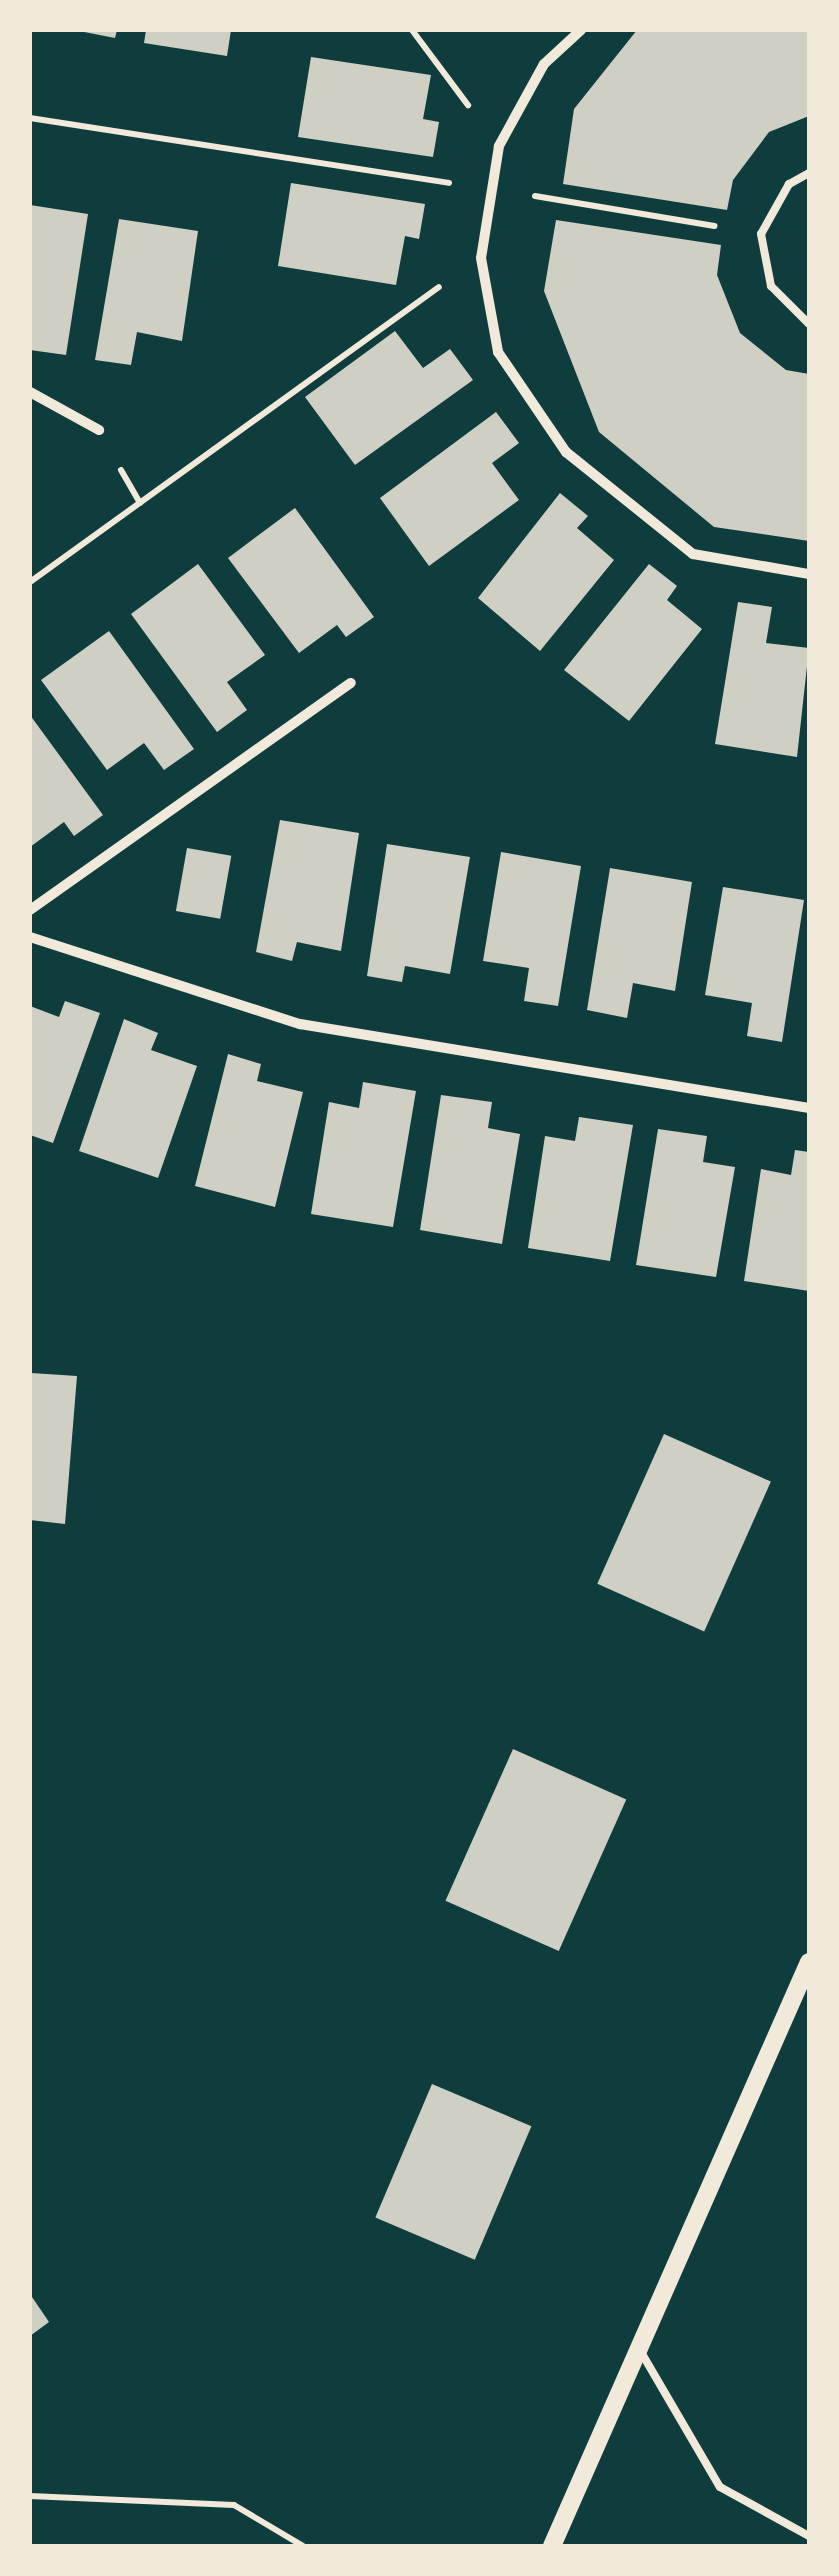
<!DOCTYPE html>
<style>
body{margin:0}
#map{position:relative;width:839px;height:2576px;overflow:hidden;background:#0f3d3e;font-family:Barlow,sans-serif}
div>[style]{position:absolute}
.building>*{inset:0;background:#cfcfc3;transform-origin:0 0}
.path>*{height:6px;margin:-3px;padding:0 3px;transform-origin:3px;border-radius:3px;background:#f1e9da}
.service>*{height:8px;margin:-4px;padding:0 4px;transform-origin:4px;border-radius:4px;background:#f1e9da}
.minor>*{height:10px;margin:-5px;padding:0 5px;transform-origin:5px;border-radius:5px;background:#f1e9da}
.tertiary>*{height:18px;margin:-9px;padding:0 9px;transform-origin:9px;border-radius:9px;background:#f1e9da}
span{translate:-50% -50%;white-space:nowrap;text-align:center;line-height:1.15;-webkit-text-stroke:8px #f1e9da;paint-order:stroke}
.frame{position:absolute;inset:0;border:32px solid #f1e9da;pointer-events:none}
</style>
<div id="map">
<div class="building">
<i style="clip-path:polygon(74px 30px,117px 30px,115px 38px)"></i>
<i style="clip-path:polygon(146px 30px,231px 30px,227px 56px,144px 43px)"></i>
<i style="clip-path:polygon(637px 30px,809px 30px,809px 116px,769px 132px,733px 180px,727px 210px,563px 184px,574px 109px)"></i>
<i style="clip-path:polygon(311px 57px,431px 75px,423px 119px,439px 122px,433px 157px,298px 137px)"></i>
<i style="clip-path:polygon(291px 183px,425px 204px,419px 239px,405px 236px,396px 285px,278px 266px)"></i>
<i style="clip-path:polygon(30px 205px,88px 214px,66px 355px,30px 350px)"></i>
<i style="clip-path:polygon(119px 219px,198px 231px,182px 341px,137px 332px,131px 365px,95px 360px)"></i>
<i style="clip-path:polygon(556px 220px,721px 245px,717px 275px,740px 333px,786px 370px,809px 374px,809px 541px,714px 527px,599px 432px,544px 291px)"></i>
<i style="clip-path:polygon(395px 331px,423px 368px,450px 349px,473px 380px,355px 465px,305px 397px)"></i>
<i style="clip-path:polygon(496px 412px,519px 443px,492px 463px,519px 500px,429px 566px,380px 498px)"></i>
<i style="clip-path:polygon(560px 493px,588px 516px,577px 528px,614px 560px,540px 651px,478px 598px)"></i>
<i style="clip-path:polygon(295px 508px,374px 617px,346px 637px,337px 625px,299px 653px,228px 558px)"></i>
<i style="clip-path:polygon(198px 564px,265px 655px,227px 682px,247px 710px,217px 732px,131px 614px)"></i>
<i style="clip-path:polygon(649px 564px,677px 586px,667px 600px,702px 629px,629px 721px,564px 670px)"></i>
<i style="clip-path:polygon(738px 602px,772px 607px,766px 643px,809px 648px,797px 757px,715px 744px)"></i>
<i style="clip-path:polygon(109px 631px,194px 749px,164px 770px,144px 743px,107px 770px,41px 680px)"></i>
<i style="clip-path:polygon(30px 715px,103px 815px,74px 836px,64px 822px,30px 847px)"></i>
<i style="clip-path:polygon(280px 820px,359px 833px,341px 951px,297px 942px,292px 961px,256px 952px)"></i>
<i style="clip-path:polygon(387px 844px,470px 857px,450px 974px,405px 966px,402px 982px,367px 976px)"></i>
<i style="left:187px;top:848px;width:45px;height:64px;rotate:10deg"></i>
<i style="clip-path:polygon(501px 852px,581px 866px,558px 1006px,524px 1001px,529px 968px,483px 961px)"></i>
<i style="clip-path:polygon(610px 868px,692px 882px,675px 991px,633px 983px,627px 1018px,587px 1010px)"></i>
<i style="clip-path:polygon(723px 887px,804px 900px,782px 1042px,747px 1036px,752px 1003px,705px 995px)"></i>
<i style="clip-path:polygon(65px 1001px,100px 1013px,53px 1143px,30px 1135px,30px 1006px,59px 1017px)"></i>
<i style="clip-path:polygon(124px 1019px,158px 1033px,151px 1050px,197px 1066px,158px 1178px,79px 1151px)"></i>
<i style="clip-path:polygon(228px 1054px,261px 1064px,257px 1081px,303px 1092px,275px 1207px,195px 1186px)"></i>
<i style="clip-path:polygon(363px 1082px,416px 1091px,393px 1227px,311px 1214px,329px 1102px,359px 1108px)"></i>
<i style="clip-path:polygon(441px 1095px,492px 1102px,488px 1128px,520px 1134px,502px 1244px,420px 1230px)"></i>
<i style="clip-path:polygon(579px 1117px,633px 1125px,610px 1261px,528px 1248px,545px 1136px,575px 1141px)"></i>
<i style="clip-path:polygon(658px 1129px,707px 1136px,703px 1162px,735px 1167px,716px 1277px,636px 1265px)"></i>
<i style="clip-path:polygon(795px 1150px,809px 1152px,809px 1291px,744px 1281px,761px 1169px,791px 1175px)"></i>
<i style="clip-path:polygon(31px 1373px,77px 1376px,65px 1524px,30px 1520px)"></i>
<i style="left:664px;top:1434px;width:117px;height:164px;rotate:24deg"></i>
<i style="left:513px;top:1749px;width:124px;height:166px;rotate:24deg"></i>
<i style="left:432px;top:2084px;width:108px;height:145px;rotate:23deg"></i>
<i style="clip-path:polygon(30px 2294px,49px 2322px,30px 2336px)"></i>
</div>
<div class="path">
<i style="left:412px;top:30px;width:94px;rotate:53.3deg"></i>
<i style="left:30px;top:118px;width:424px;rotate:8.8deg"></i>
<i style="left:535px;top:196px;width:182px;rotate:9.5deg"></i>
<i style="left:121px;top:470px;width:38px;rotate:60deg"></i>
<i style="left:30px;top:582px;width:504px;rotate:-35.8deg"></i>
<i style="left:30px;top:2496px;width:204px;rotate:2.5deg"></i>
<i style="left:234px;top:2505px;width:80px;rotate:30.7deg"></i>
</div>
<div class="service">
<i style="left:809px;top:173px;width:23px;rotate:151deg"></i>
<i style="left:789px;top:184px;width:57px;rotate:119.2deg"></i>
<i style="left:761px;top:234px;width:53px;rotate:79.1deg"></i>
<i style="left:771px;top:286px;width:54px;rotate:45deg"></i>
<i style="left:641px;top:2352px;width:156px;rotate:59.7deg"></i>
<i style="left:720px;top:2487px;width:102px;rotate:28.8deg"></i>
</div>
<div class="minor">
<i style="left:581px;top:30px;width:50px;rotate:137.4deg"></i>
<i style="left:544px;top:64px;width:94px;rotate:118.8deg"></i>
<i style="left:499px;top:146px;width:113px;rotate:99.1deg"></i>
<i style="left:481px;top:258px;width:96px;rotate:79.7deg"></i>
<i style="left:498px;top:352px;width:121px;rotate:55.8deg"></i>
<i style="left:566px;top:452px;width:163px;rotate:38.8deg"></i>
<i style="left:693px;top:554px;width:118px;rotate:9.8deg"></i>
<i style="left:30px;top:392px;width:79px;rotate:28.8deg"></i>
<i style="left:30px;top:910px;width:393px;rotate:-35.3deg"></i>
<i style="left:30px;top:937px;width:284px;rotate:17.9deg"></i>
<i style="left:300px;top:1024px;width:516px;rotate:9.37deg"></i>
</div>
<div class="tertiary">
<i style="left:552px;top:2546px;width:638px;rotate:-66.25deg"></i>
</div>
<div class="frame"></div>
</div>
